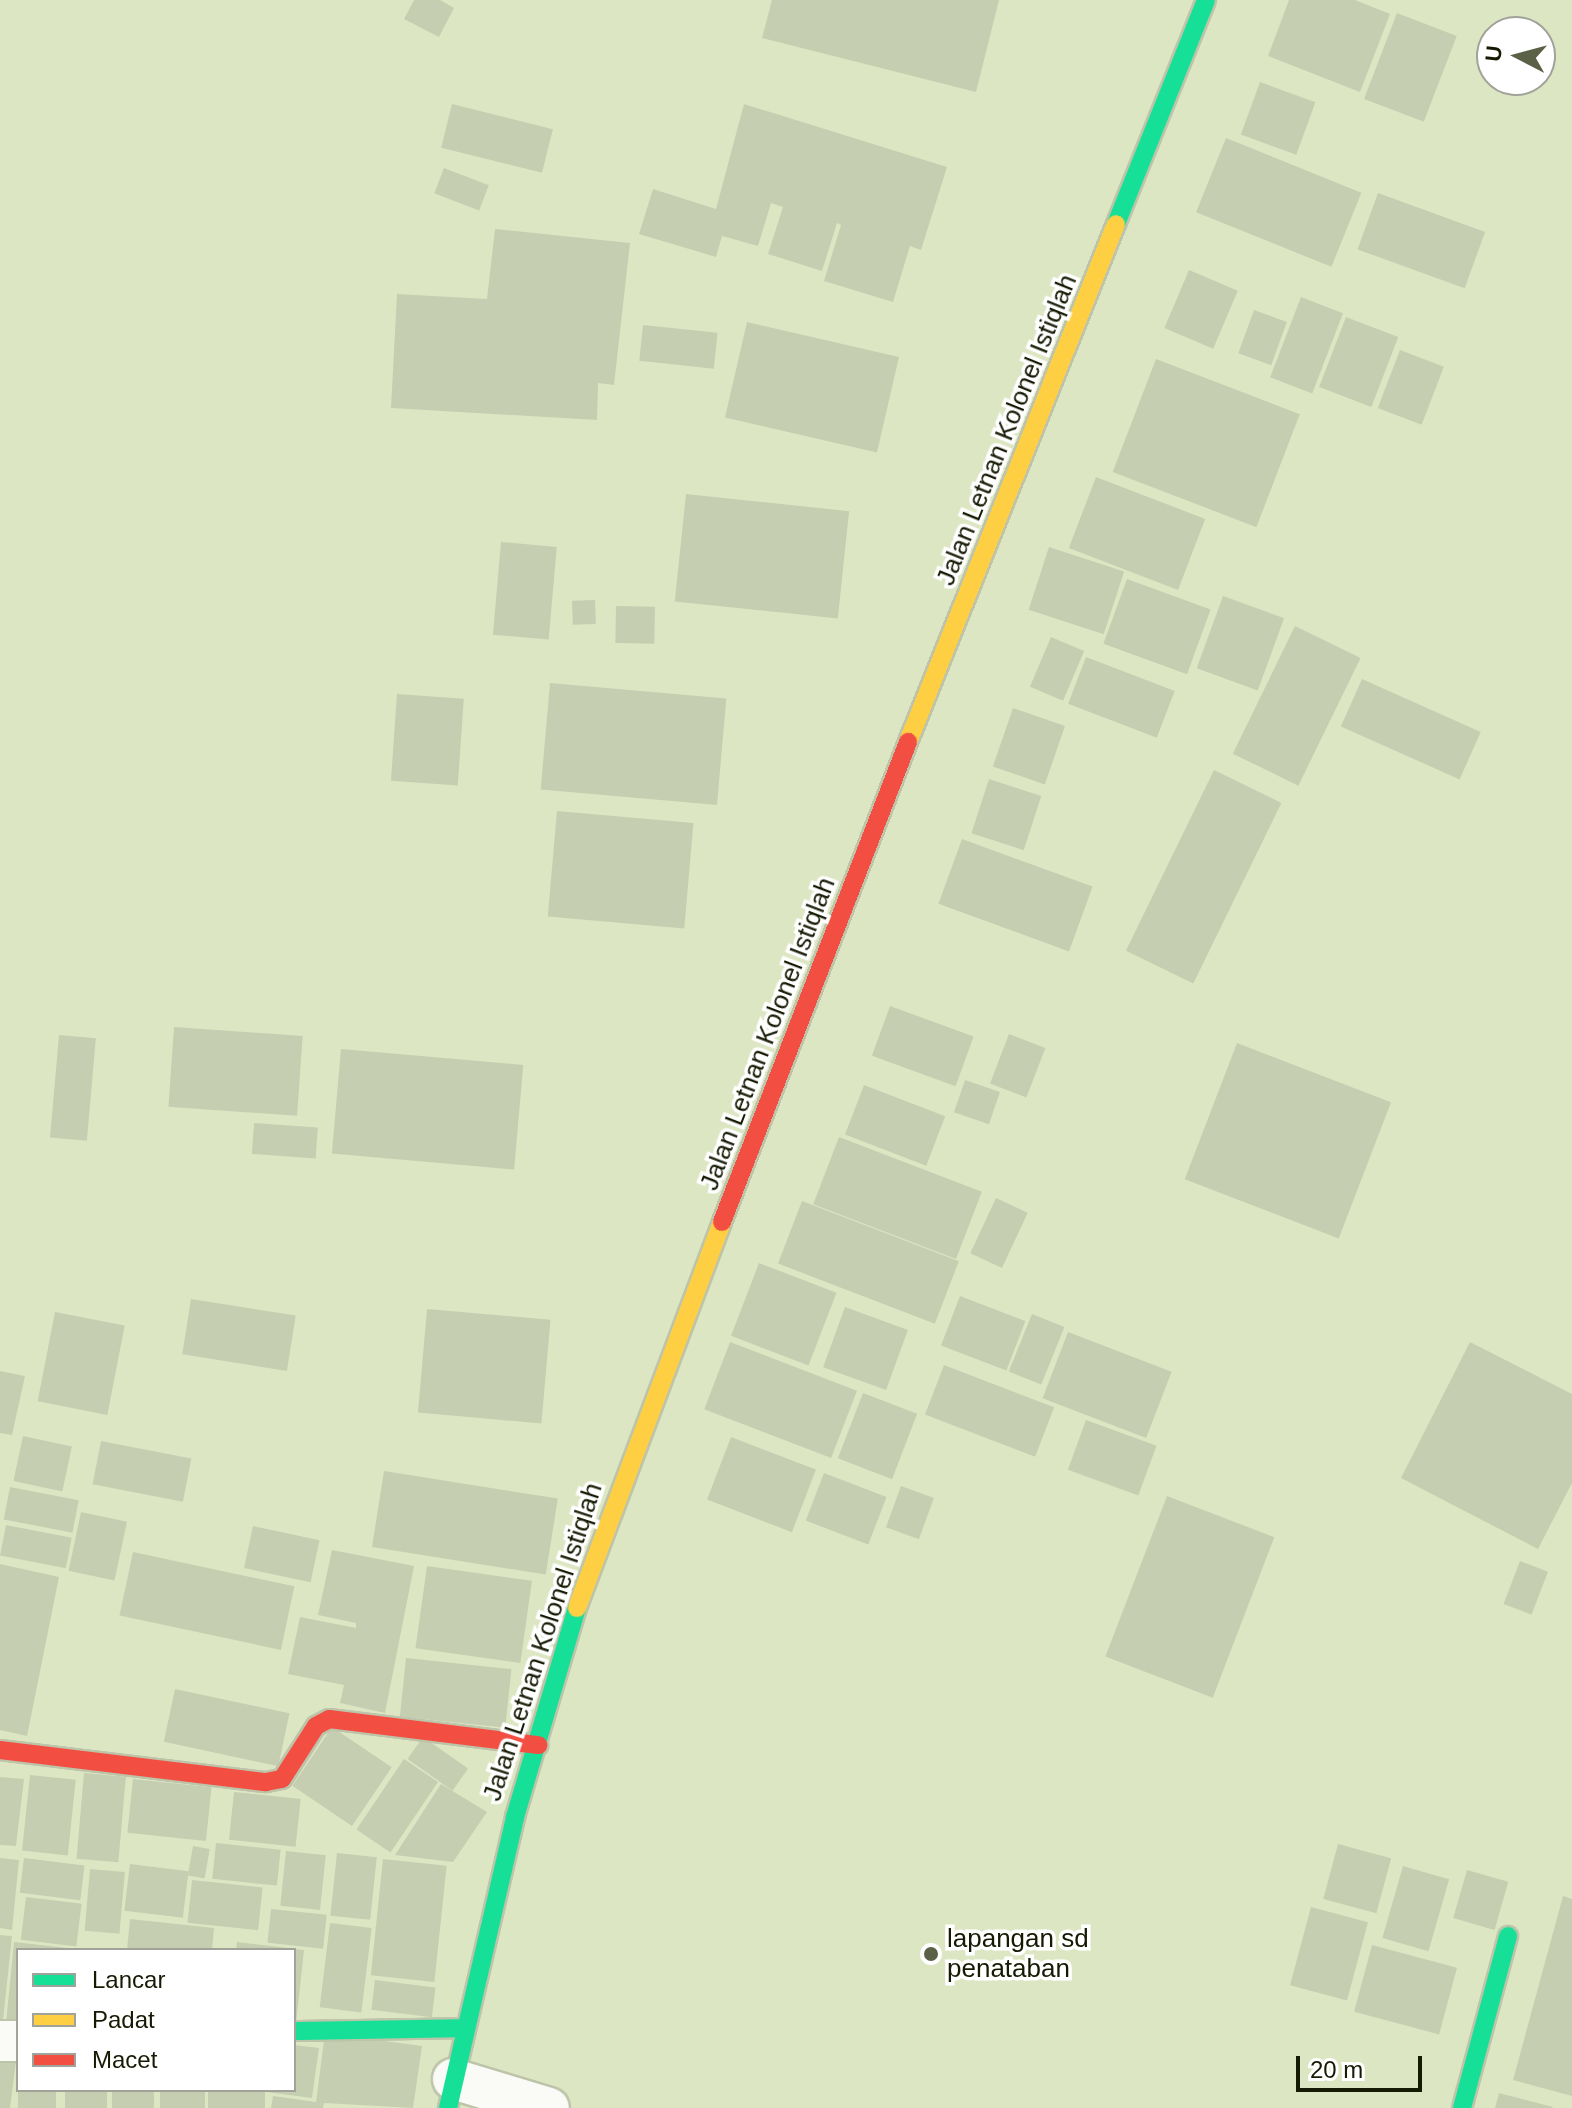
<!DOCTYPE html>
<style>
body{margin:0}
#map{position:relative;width:1572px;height:2108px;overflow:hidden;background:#dde6c3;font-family:Helvetica,sans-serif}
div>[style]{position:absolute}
.building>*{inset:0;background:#c6ceb2;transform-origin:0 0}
.roads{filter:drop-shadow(2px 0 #bdc4a9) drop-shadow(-2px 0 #bdc4a9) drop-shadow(0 2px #bdc4a9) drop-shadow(0 -2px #bdc4a9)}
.street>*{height:40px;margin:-20px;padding:0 20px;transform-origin:20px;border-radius:20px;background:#fafbf6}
.fast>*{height:18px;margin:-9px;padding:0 9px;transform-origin:9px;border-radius:9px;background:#16e098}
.slow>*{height:18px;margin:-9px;padding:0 9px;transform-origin:9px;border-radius:9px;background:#ffcf43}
.jam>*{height:18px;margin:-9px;padding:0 9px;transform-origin:9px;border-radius:9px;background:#f24e42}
.dots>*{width:22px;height:22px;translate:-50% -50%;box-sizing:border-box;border:4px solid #fff;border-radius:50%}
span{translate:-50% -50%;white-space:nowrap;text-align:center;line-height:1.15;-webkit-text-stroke:7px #fff;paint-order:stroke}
.street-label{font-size:26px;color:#151a03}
.poi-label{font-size:26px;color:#151a03}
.left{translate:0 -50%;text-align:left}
.legend{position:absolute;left:16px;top:1948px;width:280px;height:144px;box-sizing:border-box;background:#fff;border:2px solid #a1a39a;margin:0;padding:10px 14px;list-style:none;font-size:24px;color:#151a03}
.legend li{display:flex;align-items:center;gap:16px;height:40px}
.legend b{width:40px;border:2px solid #a1a39a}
.north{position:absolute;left:1476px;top:16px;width:80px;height:80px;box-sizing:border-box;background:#fff;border:2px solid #a1a39a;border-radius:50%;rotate:276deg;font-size:22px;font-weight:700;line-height:32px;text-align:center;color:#151a03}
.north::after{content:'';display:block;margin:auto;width:28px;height:36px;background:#5b6146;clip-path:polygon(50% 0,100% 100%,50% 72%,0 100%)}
.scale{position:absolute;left:1296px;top:2056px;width:126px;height:36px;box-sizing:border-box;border:4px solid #151a03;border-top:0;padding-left:10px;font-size:24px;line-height:28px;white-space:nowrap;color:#151a03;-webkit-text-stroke:6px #fff;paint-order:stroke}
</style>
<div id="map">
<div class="building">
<i style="clip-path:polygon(414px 0,440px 0,454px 8px,439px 37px,404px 19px)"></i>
<i style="clip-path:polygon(772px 0,999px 0,976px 92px,762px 38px)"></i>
<i style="clip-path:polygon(1289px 0,1355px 0,1390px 14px,1360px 92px,1268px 56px)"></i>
<i style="left:1397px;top:13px;width:64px;height:92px;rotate:21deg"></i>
<i style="left:1260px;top:82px;width:59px;height:56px;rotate:20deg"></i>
<i style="left:452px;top:104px;width:104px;height:45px;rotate:14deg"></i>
<i style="clip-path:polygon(744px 104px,947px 167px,921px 250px,910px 246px,893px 302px,824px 281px,841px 225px,837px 223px,822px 271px,768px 254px,783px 207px,771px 203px,758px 246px,722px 236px,716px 257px,639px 234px,653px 189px,716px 209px)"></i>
<i style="left:1226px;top:138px;width:146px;height:80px;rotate:22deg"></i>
<i style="left:444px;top:168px;width:48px;height:27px;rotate:21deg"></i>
<i style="left:1378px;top:193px;width:114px;height:60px;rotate:20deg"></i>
<i style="clip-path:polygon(495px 229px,630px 243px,614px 385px,598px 383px,597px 420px,391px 408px,397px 294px,487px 299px)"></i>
<i style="left:1189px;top:270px;width:53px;height:63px;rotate:23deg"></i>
<i style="left:1301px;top:297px;width:45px;height:86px;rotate:21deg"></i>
<i style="left:1254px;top:310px;width:35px;height:46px;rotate:20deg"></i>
<i style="left:1346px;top:317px;width:56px;height:75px;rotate:21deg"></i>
<i style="left:747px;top:322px;width:156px;height:98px;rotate:13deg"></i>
<i style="left:643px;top:325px;width:75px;height:36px;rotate:6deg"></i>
<i style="left:1400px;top:350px;width:47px;height:62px;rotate:21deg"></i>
<i style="left:1156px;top:359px;width:154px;height:121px;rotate:21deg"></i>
<i style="left:1096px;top:477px;width:117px;height:76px;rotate:21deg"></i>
<i style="left:686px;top:494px;width:164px;height:108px;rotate:6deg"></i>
<i style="left:501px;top:542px;width:56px;height:93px;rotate:5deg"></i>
<i style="left:1049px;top:547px;width:79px;height:66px;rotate:18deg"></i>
<i style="left:1127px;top:579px;width:89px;height:69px;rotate:20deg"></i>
<i style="left:1223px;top:596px;width:65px;height:77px;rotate:20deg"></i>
<i style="left:595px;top:600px;width:24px;height:23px;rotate:88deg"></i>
<i style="left:616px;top:606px;width:39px;height:37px;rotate:1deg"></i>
<i style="left:1295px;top:626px;width:73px;height:142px;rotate:26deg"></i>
<i style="left:1051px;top:637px;width:36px;height:54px;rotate:23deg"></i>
<i style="left:1086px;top:657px;width:95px;height:50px;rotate:21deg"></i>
<i style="left:1362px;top:679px;width:130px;height:52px;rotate:24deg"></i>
<i style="left:550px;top:683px;width:177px;height:107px;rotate:5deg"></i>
<i style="left:397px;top:694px;width:67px;height:87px;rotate:4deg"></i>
<i style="left:1013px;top:708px;width:55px;height:62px;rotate:19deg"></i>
<i style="left:1214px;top:770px;width:75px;height:201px;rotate:26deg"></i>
<i style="left:989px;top:779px;width:55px;height:57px;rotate:18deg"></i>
<i style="left:557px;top:811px;width:137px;height:106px;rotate:5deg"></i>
<i style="left:962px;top:839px;width:139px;height:69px;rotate:20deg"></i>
<i style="left:890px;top:1006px;width:89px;height:53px;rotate:20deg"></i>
<i style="left:174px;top:1027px;width:129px;height:80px;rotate:4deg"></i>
<i style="left:1009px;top:1034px;width:39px;height:53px;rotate:21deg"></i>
<i style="left:59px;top:1035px;width:37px;height:103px;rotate:5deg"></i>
<i style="left:1237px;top:1043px;width:165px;height:146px;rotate:21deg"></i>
<i style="left:341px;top:1049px;width:183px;height:105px;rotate:5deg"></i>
<i style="left:965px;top:1080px;width:37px;height:34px;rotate:19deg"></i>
<i style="left:864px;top:1085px;width:87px;height:53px;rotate:21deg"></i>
<i style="left:254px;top:1123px;width:64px;height:31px;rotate:4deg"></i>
<i style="left:839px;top:1137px;width:153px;height:72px;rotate:21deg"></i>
<i style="left:996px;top:1198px;width:35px;height:61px;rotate:25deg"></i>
<i style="left:802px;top:1201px;width:168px;height:67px;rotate:21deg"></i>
<i style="left:759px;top:1263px;width:83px;height:78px;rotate:21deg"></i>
<i style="left:960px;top:1296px;width:70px;height:53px;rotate:21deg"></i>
<i style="left:191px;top:1299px;width:106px;height:56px;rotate:9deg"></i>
<i style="left:845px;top:1307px;width:67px;height:64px;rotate:20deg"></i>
<i style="left:427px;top:1309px;width:124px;height:104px;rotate:5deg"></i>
<i style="left:55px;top:1312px;width:71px;height:91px;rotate:11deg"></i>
<i style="left:1032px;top:1314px;width:35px;height:62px;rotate:22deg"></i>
<i style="left:1068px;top:1332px;width:111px;height:71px;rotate:21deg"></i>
<i style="left:730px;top:1342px;width:136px;height:72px;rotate:21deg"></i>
<i style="clip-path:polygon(1470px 1342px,1572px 1394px,1572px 1483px,1538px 1549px,1401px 1478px)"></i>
<i style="left:944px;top:1365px;width:118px;height:53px;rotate:21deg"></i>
<i style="clip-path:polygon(0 1371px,25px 1376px,12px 1435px,0 1433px)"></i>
<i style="left:863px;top:1393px;width:58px;height:70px;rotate:21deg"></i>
<i style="left:1086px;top:1420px;width:75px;height:53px;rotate:20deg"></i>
<i style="left:23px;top:1436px;width:50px;height:46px;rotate:12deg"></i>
<i style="left:731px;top:1437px;width:91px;height:67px;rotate:21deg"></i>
<i style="left:101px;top:1441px;width:92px;height:44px;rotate:11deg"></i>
<i style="left:384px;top:1471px;width:176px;height:77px;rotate:9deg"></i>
<i style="left:824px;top:1473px;width:67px;height:51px;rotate:21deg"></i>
<i style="left:901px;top:1486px;width:35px;height:44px;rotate:20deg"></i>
<i style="left:10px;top:1487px;width:70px;height:33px;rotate:11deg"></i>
<i style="left:1167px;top:1496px;width:115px;height:172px;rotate:21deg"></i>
<i style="left:81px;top:1512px;width:47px;height:60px;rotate:12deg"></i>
<i style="left:6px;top:1525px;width:67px;height:31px;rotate:11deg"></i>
<i style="left:253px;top:1526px;width:68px;height:43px;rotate:12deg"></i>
<i style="clip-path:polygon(332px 1550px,414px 1566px,385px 1713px,340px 1703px,344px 1685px,288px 1674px,300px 1617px,356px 1628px,356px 1623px,318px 1615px)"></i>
<i style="left:133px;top:1552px;width:165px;height:65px;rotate:12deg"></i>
<i style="left:1520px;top:1561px;width:30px;height:46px;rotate:21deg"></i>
<i style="clip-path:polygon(0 1564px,59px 1577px,27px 1736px,0 1730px)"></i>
<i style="left:427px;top:1566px;width:106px;height:83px;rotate:8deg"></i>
<i style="left:406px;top:1658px;width:106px;height:59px;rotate:6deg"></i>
<i style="left:175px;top:1689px;width:117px;height:54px;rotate:12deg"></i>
<i style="left:332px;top:1727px;width:72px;height:71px;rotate:34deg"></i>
<i style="left:423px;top:1737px;width:55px;height:27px;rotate:35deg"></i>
<i style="left:404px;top:1759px;width:41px;height:85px;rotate:34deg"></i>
<i style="left:84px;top:1773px;width:42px;height:86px;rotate:5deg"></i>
<i style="left:30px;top:1775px;width:46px;height:76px;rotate:6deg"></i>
<i style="clip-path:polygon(0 1777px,24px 1779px,16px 1846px,0 1845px)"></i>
<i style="left:133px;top:1779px;width:79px;height:54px;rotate:6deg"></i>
<i style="clip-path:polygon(441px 1784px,487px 1812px,453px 1862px,395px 1855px)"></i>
<i style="left:234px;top:1792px;width:67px;height:48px;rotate:6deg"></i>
<i style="left:216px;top:1843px;width:65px;height:36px;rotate:6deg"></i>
<i style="left:1338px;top:1844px;width:55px;height:57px;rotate:15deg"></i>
<i style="left:193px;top:1846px;width:17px;height:30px;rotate:10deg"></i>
<i style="left:286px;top:1851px;width:40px;height:55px;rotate:6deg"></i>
<i style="left:337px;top:1853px;width:40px;height:63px;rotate:6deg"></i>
<i style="clip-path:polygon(0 1858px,19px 1860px,12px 1930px,0 1928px)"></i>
<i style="left:24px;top:1858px;width:61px;height:35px;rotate:7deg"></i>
<i style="left:383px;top:1859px;width:64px;height:117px;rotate:6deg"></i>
<i style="left:130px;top:1864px;width:59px;height:47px;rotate:7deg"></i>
<i style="left:1403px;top:1866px;width:48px;height:75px;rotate:16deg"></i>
<i style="left:90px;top:1869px;width:35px;height:62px;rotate:5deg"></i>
<i style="left:1467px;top:1870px;width:43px;height:50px;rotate:16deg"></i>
<i style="left:192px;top:1880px;width:71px;height:43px;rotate:6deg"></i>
<i style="clip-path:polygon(1563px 1896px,1572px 1899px,1572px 2096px,1513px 2080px)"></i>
<i style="left:26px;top:1897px;width:56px;height:43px;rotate:7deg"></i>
<i style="left:1311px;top:1907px;width:59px;height:81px;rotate:15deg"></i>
<i style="left:271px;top:1909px;width:56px;height:34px;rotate:6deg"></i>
<i style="clip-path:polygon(130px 1919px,214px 1928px,212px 1950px,127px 1950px)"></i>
<i style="left:330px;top:1923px;width:42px;height:85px;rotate:7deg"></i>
<i style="clip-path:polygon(0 1935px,12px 1936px,2px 2030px,0 2030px)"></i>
<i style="clip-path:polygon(14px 1942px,68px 1948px,18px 1950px,18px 2024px,6px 2023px)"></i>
<i style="clip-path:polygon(237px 1942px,288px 1948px,288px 1950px,236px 1950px)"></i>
<i style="left:1372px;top:1945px;width:88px;height:69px;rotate:15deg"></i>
<i style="clip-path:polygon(294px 1949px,304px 1950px,296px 2024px,294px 2024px)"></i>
<i style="left:375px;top:1980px;width:61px;height:30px;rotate:7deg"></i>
<i style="clip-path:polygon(325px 2033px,422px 2046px,413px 2108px,324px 2103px,323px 2108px,271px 2108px,273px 2096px,316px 2102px)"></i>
<i style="clip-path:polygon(294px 2045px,319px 2048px,312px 2098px,266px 2092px,294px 2090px)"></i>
<i style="clip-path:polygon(0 2050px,17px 2053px,10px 2108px,0 2108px)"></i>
<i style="left:18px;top:2090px;width:38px;height:18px"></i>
<i style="left:65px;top:2090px;width:42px;height:18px"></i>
<i style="left:112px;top:2090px;width:42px;height:18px"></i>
<i style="left:160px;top:2090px;width:45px;height:18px"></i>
<i style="left:208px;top:2090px;width:57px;height:18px"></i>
<i style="clip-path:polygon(1499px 2093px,1553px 2107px,1552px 2108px,1495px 2108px)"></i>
</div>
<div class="roads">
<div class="street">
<i style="left:0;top:2041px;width:18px"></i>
<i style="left:453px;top:2079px;width:100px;rotate:16.8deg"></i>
</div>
<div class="fast">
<i style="left:1116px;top:224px;width:241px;rotate:-68.1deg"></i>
<i style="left:294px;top:2031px;width:169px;rotate:-1deg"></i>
<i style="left:448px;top:2108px;width:299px;rotate:-77deg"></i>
<i style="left:515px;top:1817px;width:218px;rotate:-73.5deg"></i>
<i style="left:1462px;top:2108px;width:178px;rotate:-75deg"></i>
</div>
<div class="slow">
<i style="left:908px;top:742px;width:558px;rotate:-68.12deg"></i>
<i style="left:577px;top:1608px;width:412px;rotate:-69.4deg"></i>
</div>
<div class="jam">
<i style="left:722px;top:1222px;width:515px;rotate:-68.82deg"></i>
<i style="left:0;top:1750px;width:268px;rotate:6.9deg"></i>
<i style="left:266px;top:1782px;width:16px;rotate:-11deg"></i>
<i style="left:282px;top:1779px;width:63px;rotate:-57.3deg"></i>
<i style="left:316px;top:1726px;width:15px;rotate:-28deg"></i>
<i style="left:329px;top:1719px;width:211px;rotate:7.1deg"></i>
</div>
</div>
<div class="dots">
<i style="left:931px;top:1954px;background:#5b6146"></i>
</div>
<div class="street-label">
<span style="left:1007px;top:430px;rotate:-68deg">Jalan Letnan Kolonel Istiqlah</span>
<span style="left:768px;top:1034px;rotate:-69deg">Jalan Letnan Kolonel Istiqlah</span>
<span style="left:543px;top:1642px;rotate:-72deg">Jalan Letnan Kolonel Istiqlah</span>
</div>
<div class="poi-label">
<span class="left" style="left:947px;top:1954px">lapangan sd<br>penataban</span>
</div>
<ul class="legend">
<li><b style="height:10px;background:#16e098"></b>Lancar</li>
<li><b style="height:10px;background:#ffcf43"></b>Padat</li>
<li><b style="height:10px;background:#f24e42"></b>Macet</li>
</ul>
<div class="north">U</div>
<div class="scale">20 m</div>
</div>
